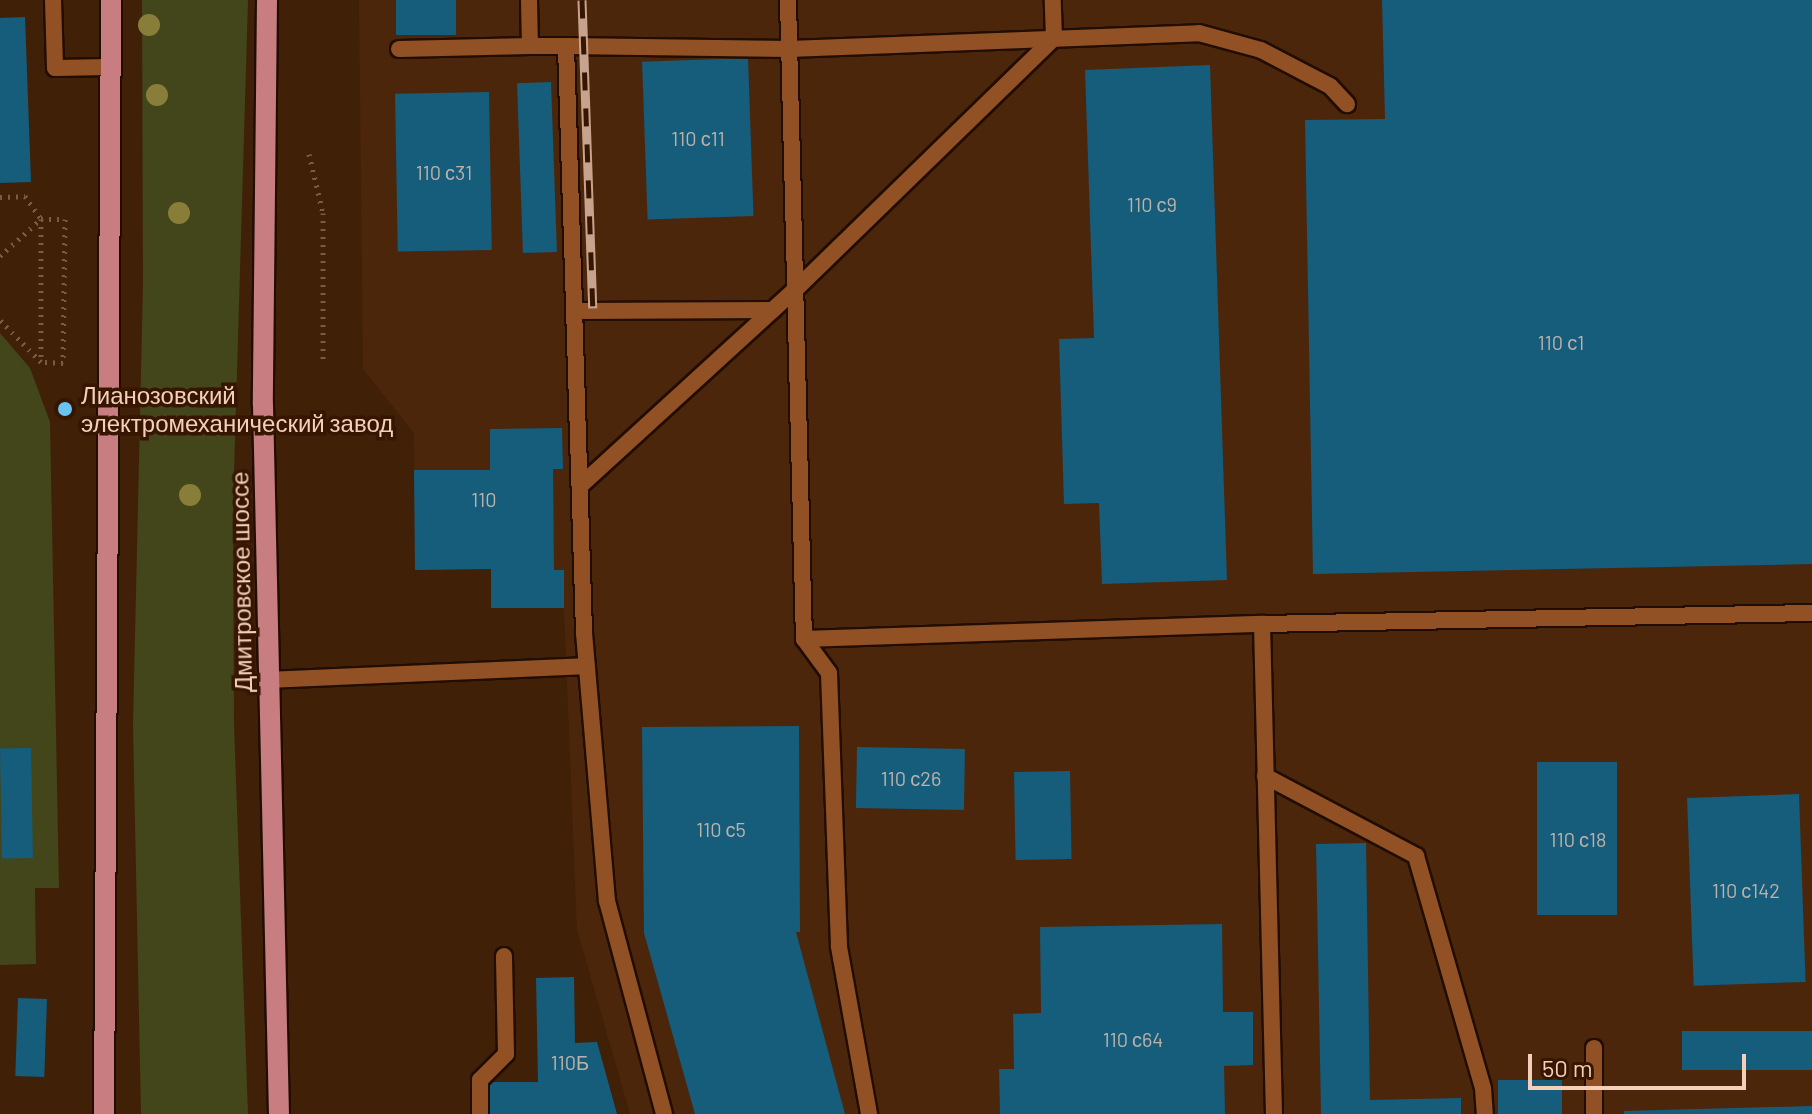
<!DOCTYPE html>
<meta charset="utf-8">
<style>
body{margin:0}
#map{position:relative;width:1812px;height:1114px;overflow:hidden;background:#412008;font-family:Barlow,sans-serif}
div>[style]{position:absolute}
.built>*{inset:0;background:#4c260b}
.green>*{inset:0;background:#43461a}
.building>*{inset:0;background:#165c7b;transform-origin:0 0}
.path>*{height:5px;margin-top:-2.5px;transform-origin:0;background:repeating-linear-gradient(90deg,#7d5a43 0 2px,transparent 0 8px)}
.roads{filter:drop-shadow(2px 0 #210d02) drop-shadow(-2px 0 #210d02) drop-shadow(0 2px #210d02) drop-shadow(0 -2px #210d02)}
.service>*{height:16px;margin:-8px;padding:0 8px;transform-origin:8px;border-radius:8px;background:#915125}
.primary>*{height:20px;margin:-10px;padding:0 10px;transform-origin:10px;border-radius:10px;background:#c87d81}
.rail>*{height:9px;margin-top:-4.5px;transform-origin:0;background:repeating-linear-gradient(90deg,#361600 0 18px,#c7a38d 0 36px);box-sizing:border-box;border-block:2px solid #c7a38d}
.trees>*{width:22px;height:22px;margin:-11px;border-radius:50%;background:#887e39}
.dots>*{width:22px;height:22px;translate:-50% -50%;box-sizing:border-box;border:4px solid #361600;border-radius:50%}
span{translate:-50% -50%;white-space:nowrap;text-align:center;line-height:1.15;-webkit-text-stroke:7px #361600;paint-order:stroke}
.number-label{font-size:20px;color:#bcb2aa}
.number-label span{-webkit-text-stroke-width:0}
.poi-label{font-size:24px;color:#f4cfb9}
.left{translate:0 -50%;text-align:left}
.street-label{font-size:24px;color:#f4cfb9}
.scale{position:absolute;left:1528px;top:1054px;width:218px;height:36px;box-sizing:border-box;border:4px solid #f4cfb9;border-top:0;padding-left:10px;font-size:24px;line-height:28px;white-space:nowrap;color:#f4cfb9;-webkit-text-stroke:6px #361600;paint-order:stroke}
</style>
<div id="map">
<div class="built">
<i style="clip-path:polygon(359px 0,1812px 0,1812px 1114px,630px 1114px,577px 929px,564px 608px,491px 608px,491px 569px,415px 570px,414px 433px,363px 369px)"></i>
</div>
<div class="green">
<i style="clip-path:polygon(142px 0,248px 0,233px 507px,234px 726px,248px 1114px,141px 1114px,133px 725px,143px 284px)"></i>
<i style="clip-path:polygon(0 333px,30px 368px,50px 422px,59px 888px,35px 888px,36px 964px,0 965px)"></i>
</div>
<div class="building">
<i style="left:396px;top:0;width:60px;height:35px"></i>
<i style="clip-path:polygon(1382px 0,1812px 0,1812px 564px,1313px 574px,1305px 120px,1385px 119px)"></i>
<i style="clip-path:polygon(25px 17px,31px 182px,0 183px,0 18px)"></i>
<i style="left:748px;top:58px;width:158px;height:106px;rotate:88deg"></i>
<i style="clip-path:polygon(1210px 65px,1227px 580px,1102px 584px,1099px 503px,1064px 504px,1059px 339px,1094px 338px,1085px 70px)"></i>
<i style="left:551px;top:82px;width:170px;height:34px;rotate:88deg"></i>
<i style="left:489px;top:92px;width:158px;height:94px;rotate:89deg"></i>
<i style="clip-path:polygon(562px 428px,563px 469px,553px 469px,554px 570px,564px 570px,564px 608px,491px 608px,491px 569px,415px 570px,414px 470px,490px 470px,490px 429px)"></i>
<i style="clip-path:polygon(799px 726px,800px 932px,796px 932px,845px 1114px,695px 1114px,644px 933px,642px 727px)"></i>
<i style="left:857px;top:747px;width:108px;height:61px;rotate:1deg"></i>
<i style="left:31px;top:748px;width:110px;height:31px;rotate:89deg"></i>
<i style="left:1617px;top:762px;width:153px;height:80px;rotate:90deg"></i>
<i style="left:1070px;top:771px;width:88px;height:56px;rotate:89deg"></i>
<i style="left:1799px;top:794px;width:188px;height:112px;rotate:88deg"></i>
<i style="clip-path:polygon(1366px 843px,1370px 1100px,1461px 1098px,1461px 1114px,1321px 1114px,1316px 844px)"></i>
<i style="clip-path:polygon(1222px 924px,1223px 1012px,1253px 1012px,1253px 1065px,1224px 1066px,1225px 1114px,1000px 1114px,999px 1069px,1014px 1069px,1013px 1014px,1041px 1013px,1040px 927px)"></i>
<i style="clip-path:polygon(574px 977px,575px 1043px,597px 1042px,617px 1114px,488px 1114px,488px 1082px,538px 1082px,536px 978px)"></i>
<i style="left:18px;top:998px;width:29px;height:78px;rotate:2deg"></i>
<i style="left:1682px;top:1031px;width:130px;height:39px"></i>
<i style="left:1562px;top:1080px;width:34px;height:64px;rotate:90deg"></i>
<i style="clip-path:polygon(1812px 1106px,1812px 1114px,1624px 1114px,1624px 1111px)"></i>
</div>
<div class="path">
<i style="left:309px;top:154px;width:61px;rotate:76.7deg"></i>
<i style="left:323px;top:213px;width:148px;rotate:90deg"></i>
<i style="left:0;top:197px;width:25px;rotate:-2deg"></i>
<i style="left:25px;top:196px;width:28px;rotate:55deg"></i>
<i style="left:41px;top:219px;width:142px;rotate:90deg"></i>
<i style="left:0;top:256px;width:55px;rotate:-42.1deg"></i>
<i style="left:41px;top:219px;width:24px"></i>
<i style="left:65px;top:219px;width:144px;rotate:90.8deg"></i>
<i style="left:63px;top:363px;width:22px;rotate:-177deg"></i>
<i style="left:41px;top:362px;width:59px;rotate:-134.3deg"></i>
</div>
<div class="roads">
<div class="service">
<i style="left:53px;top:0;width:68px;rotate:88.3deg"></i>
<i style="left:55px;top:68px;width:55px;rotate:-1deg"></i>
<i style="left:529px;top:0;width:46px;rotate:88.8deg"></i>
<i style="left:530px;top:46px;width:36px"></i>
<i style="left:566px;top:46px;width:587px;rotate:88.24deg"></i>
<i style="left:584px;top:633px;width:269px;rotate:85.1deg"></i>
<i style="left:607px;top:901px;width:220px;rotate:75deg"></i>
<i style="left:788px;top:0;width:639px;rotate:88.57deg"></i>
<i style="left:804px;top:639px;width:42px;rotate:53.7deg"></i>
<i style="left:829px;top:673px;width:274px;rotate:87.9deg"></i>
<i style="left:839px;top:947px;width:170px;rotate:79.8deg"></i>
<i style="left:566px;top:46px;width:223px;rotate:0.8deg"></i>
<i style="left:789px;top:49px;width:410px;rotate:-2.2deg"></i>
<i style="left:1199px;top:33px;width:64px;rotate:15.3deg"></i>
<i style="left:1261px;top:50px;width:78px;rotate:27.6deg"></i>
<i style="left:1330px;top:86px;width:25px;rotate:47deg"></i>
<i style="left:399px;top:49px;width:131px;rotate:-1.3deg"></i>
<i style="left:575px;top:311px;width:198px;rotate:-0.3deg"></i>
<i style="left:580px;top:486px;width:291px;rotate:-42.4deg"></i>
<i style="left:795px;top:290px;width:361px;rotate:-44.2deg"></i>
<i style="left:1054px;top:38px;width:38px;rotate:-92deg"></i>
<i style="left:1262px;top:624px;width:490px;rotate:88.6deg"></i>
<i style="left:804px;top:639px;width:458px;rotate:-1.9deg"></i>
<i style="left:1262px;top:624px;width:550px;rotate:-1.15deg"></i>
<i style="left:269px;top:680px;width:318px;rotate:-2.5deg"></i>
<i style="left:1265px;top:776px;width:171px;rotate:27.9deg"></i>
<i style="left:1416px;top:856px;width:241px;rotate:73.9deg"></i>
<i style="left:1483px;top:1088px;width:26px;rotate:86deg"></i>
<i style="left:1594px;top:1048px;width:66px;rotate:90deg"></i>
<i style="left:480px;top:1114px;width:34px;rotate:-90deg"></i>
<i style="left:480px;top:1080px;width:37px;rotate:-45deg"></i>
<i style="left:506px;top:1054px;width:98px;rotate:-91.2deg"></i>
</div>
<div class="primary">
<i style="left:267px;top:0;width:405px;rotate:90.6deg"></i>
<i style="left:263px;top:405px;width:709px;rotate:88.71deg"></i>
<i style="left:104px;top:1114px;width:1114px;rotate:-89.64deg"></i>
</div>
</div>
<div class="rail">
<i style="left:582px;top:0;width:308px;rotate:88deg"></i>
</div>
<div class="trees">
<i style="left:149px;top:25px"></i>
<i style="left:157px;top:95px"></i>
<i style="left:179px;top:213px"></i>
<i style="left:190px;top:495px"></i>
</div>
<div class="dots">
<i style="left:65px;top:409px;background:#69c3f1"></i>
</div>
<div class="number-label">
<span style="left:698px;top:138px">110 с11</span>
<span style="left:444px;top:172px">110 с31</span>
<span style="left:1152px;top:204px">110 с9</span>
<span style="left:1561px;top:342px">110 с1</span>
<span style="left:484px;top:499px">110</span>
<span style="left:911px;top:778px">110 с26</span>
<span style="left:721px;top:829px">110 с5</span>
<span style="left:1578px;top:839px">110 с18</span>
<span style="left:1746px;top:890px">110 с142</span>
<span style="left:1133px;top:1039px">110 с64</span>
<span style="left:570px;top:1062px">110Б</span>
</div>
<div class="poi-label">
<span class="left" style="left:81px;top:409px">Лианозовский<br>электромеханический завод</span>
</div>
<div class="street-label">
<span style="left:241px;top:582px;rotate:-91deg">Дмитровское шоссе</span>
</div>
<div class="scale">50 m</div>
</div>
